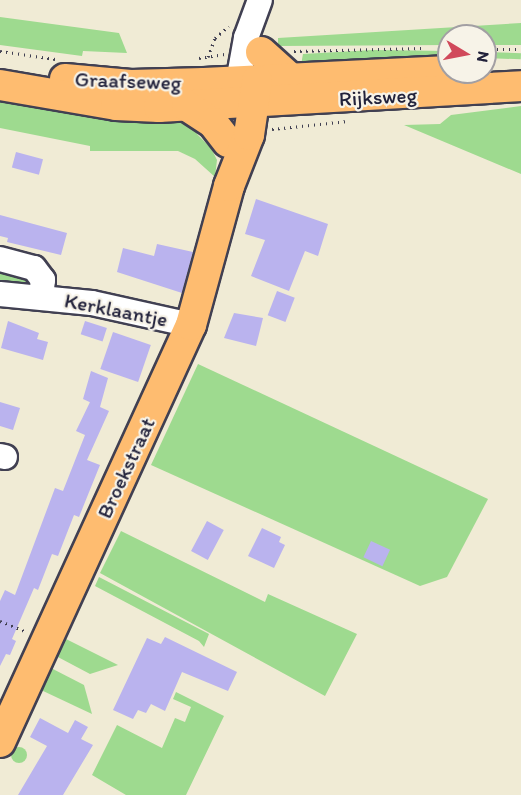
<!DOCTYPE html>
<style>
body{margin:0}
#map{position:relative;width:521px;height:795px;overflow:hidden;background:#f0ebd5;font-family:Itim,sans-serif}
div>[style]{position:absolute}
.green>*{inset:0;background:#9eda8f;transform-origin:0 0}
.round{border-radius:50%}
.building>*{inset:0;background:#bab3ee;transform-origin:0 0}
.path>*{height:3px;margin-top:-1.5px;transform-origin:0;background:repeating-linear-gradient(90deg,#414052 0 1.5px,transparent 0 6px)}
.roads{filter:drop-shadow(2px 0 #414052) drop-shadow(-2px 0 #414052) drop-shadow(0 2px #414052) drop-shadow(0 -2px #414052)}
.minor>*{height:24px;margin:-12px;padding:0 12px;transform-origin:12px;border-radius:12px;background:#fff}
.major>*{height:30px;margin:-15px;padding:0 15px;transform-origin:15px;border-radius:15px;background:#febc70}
span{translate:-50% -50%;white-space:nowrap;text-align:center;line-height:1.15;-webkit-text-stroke:4.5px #f7f3e8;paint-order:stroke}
.street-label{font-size:21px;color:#22223b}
.north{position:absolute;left:437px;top:24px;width:60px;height:60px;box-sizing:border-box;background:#f7f3e8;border:2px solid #a29fa3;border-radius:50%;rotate:100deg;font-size:16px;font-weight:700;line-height:24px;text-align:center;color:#22223b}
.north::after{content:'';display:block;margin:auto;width:21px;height:27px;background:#d1495b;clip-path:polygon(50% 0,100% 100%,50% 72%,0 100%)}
</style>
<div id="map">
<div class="green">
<i style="clip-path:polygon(0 17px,119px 33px,127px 53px,83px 51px,82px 56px,0 45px)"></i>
<i style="clip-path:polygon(521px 23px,521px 45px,485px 45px,485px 36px,449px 36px,449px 45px,278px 46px,278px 38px)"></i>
<i style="clip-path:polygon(373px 50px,449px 51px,449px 59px,301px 65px,303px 54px)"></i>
<i style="left:485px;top:52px;width:36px;height:6px;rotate:2deg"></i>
<i style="clip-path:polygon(0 93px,194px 122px,197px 134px,211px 148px,217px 160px,215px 177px,195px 159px,178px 151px,90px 151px,90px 146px,0 128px)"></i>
<i style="clip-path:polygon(521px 106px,521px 174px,404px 125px,440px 124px,451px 115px)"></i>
<i style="clip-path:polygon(0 271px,33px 278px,37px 286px,0 283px)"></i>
<i style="clip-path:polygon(198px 364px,488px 499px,447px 577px,420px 586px,151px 465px)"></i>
<i style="clip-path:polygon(121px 531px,265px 602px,268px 594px,357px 634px,325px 696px,100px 573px)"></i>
<i style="clip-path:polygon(99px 577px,209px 634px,204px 647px,199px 641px,95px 586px)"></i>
<i style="clip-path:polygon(64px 638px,118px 665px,90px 674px,56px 656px)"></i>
<i style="clip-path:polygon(51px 668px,84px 685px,92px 714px,41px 690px)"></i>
<i style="clip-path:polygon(176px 692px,224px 716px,186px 795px,126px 795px,92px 775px,117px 725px,162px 748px,175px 718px,185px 722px,191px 707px,173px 699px)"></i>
<i class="round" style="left:11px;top:747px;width:16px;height:16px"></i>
</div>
<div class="building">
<i style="left:16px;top:152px;width:28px;height:16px;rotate:15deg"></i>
<i style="clip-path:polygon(256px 199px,328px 224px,318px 256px,305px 251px,289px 291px,251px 276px,265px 240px,245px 234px)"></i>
<i style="clip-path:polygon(0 215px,67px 233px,61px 255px,7px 242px,8px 238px,0 236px)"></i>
<i style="clip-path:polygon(157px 244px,193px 252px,182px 293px,117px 272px,123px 248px,154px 256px)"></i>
<i style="left:277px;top:291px;width:19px;height:26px;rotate:21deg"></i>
<i style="clip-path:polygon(234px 313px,263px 318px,256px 346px,224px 338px)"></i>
<i style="clip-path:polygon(8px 321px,39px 333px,37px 339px,48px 342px,43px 360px,1px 348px)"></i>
<i style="left:85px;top:321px;width:23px;height:14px;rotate:18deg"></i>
<i style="left:113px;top:332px;width:40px;height:39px;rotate:19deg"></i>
<i style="clip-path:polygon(91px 371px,108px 378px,100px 407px,109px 411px,87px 460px,100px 465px,79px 517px,74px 515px,58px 556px,52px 554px,38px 590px,34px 588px,12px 639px,16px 641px,10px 655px,6px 654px,0 666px,0 601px,5px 590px,15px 595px,55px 488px,63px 491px,85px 435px,76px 431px,90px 402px,98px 406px,83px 399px)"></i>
<i style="clip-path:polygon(0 402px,20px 408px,13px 430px,0 426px)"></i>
<i style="left:207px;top:521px;width:19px;height:34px;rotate:28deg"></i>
<i style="clip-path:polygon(262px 528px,281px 537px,279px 542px,285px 545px,274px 568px,248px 556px)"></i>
<i style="left:371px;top:541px;width:21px;height:18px;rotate:25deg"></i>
<i style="clip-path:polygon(165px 637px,237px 672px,228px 691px,182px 672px,165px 711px,151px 704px,146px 713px,138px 710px,133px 719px,113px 710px,147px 638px,161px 644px)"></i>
<i style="clip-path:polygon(40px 718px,68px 733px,75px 720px,88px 727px,81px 739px,93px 745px,63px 795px,18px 795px,47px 746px,30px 737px)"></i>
</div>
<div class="path">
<i style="left:485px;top:49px;width:36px"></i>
<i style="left:0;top:51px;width:56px;rotate:8.3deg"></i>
<i style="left:294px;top:51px;width:129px;rotate:-1.3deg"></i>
<i style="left:208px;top:57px;width:20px;rotate:-70deg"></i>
<i style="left:215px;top:38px;width:18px;rotate:-41deg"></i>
<i style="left:199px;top:58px;width:26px;rotate:-9deg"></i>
<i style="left:272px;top:129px;width:77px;rotate:-5.9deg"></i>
<i style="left:0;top:621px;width:27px;rotate:22deg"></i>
</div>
<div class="roads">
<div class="minor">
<i style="left:238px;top:82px;width:45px;rotate:-79.7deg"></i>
<i style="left:246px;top:38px;width:40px;rotate:-69.8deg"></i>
<i style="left:0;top:259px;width:35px;rotate:15deg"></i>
<i style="left:34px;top:268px;width:15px;rotate:53deg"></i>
<i style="left:43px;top:280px;width:17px;rotate:97deg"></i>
<i style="left:0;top:294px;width:92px;rotate:5.6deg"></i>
<i style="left:92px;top:303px;width:101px;rotate:12.5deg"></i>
<i style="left:0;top:456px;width:5px;rotate:11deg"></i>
</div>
<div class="major">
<i style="left:261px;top:52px;width:40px;rotate:42deg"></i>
<i style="left:65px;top:79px;width:66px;rotate:5.2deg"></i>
<i style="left:131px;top:85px;width:73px;rotate:-1.6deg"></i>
<i style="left:204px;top:83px;width:245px;rotate:-2.8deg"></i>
<i style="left:0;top:85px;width:118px;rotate:9.8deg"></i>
<i style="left:116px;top:105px;width:43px;rotate:2.7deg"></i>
<i style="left:159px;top:107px;width:363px;rotate:-3.3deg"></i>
<i style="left:187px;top:106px;width:31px;rotate:33deg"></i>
<i style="left:213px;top:123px;width:24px;rotate:52deg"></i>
<i style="left:0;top:742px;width:459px;rotate:-65.4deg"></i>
<i style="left:191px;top:325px;width:144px;rotate:-74.7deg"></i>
<i style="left:229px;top:186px;width:55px;rotate:-68.6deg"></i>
<i style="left:249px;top:135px;width:55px;rotate:-81.6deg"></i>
</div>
</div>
<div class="street-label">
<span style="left:128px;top:81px;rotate:2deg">Graafseweg</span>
<span style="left:378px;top:97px;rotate:-3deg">Rijksweg</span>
<span style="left:116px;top:310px;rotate:11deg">Kerklaantje</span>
<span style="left:126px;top:468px;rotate:-65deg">Broekstraat</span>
</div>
<div class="north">N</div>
</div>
